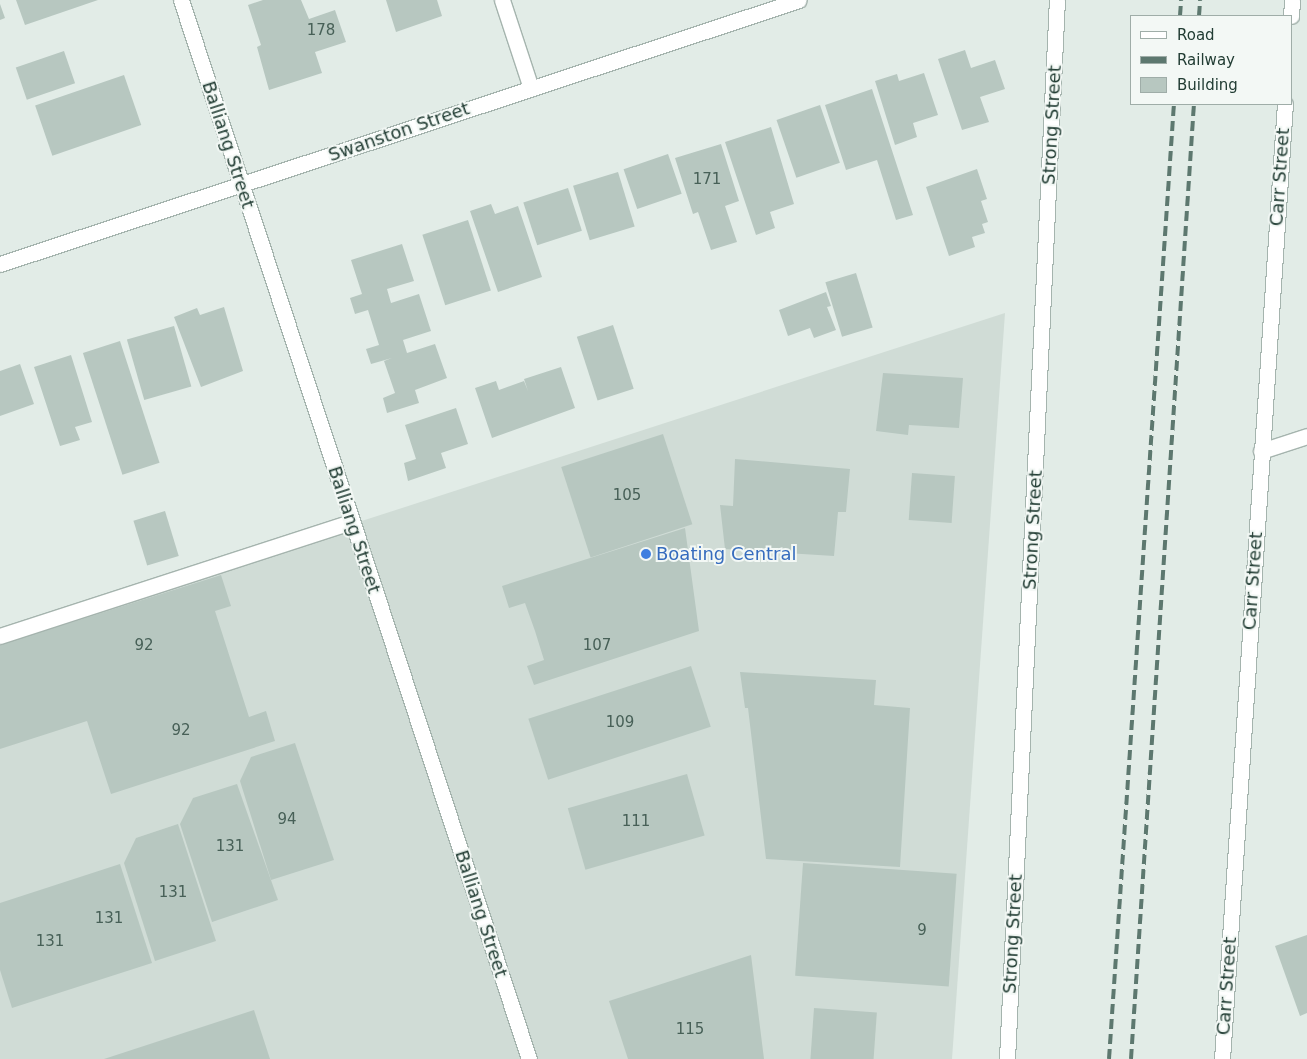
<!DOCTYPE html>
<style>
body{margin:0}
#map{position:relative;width:1307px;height:1059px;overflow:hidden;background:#e2ece7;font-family:"DejaVu Sans",sans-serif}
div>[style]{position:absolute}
.built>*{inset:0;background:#d0dcd6}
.building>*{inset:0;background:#b7c7c0;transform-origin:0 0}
.roads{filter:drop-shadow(1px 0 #a5b4ae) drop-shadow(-1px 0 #a5b4ae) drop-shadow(0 1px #a5b4ae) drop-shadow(0 -1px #a5b4ae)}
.service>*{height:15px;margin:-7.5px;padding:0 7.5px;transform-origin:7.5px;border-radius:7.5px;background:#fff}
.minor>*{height:15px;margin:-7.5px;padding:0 7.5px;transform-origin:7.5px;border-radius:7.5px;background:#fff}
.tertiary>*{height:15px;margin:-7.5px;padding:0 7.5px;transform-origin:7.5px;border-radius:7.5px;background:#fff}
.rail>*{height:4px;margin-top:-2px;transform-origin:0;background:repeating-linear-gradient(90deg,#5d786f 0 10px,transparent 0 15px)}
.dots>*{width:14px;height:14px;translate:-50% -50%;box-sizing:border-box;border:2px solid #f3f8f5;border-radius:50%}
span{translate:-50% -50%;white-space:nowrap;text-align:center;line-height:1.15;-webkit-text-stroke:4px #f3f8f5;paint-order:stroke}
.number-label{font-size:15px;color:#476057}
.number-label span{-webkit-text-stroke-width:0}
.street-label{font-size:18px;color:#223d34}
.shop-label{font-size:18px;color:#366cbe}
.left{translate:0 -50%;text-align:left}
.legend{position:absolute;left:1130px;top:15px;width:162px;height:90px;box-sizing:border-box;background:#f3f8f5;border:1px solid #9fada8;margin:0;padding:6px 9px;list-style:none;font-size:15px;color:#223d34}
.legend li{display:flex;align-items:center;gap:10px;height:25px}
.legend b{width:25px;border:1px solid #9fada8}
</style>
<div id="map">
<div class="built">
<i style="clip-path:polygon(1005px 313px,952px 1059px,0 1059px,0 638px)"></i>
</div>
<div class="building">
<i style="clip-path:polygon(16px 0,98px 0,25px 25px)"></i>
<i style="clip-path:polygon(263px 0,301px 0,309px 19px,335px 10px,346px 42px,315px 52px,322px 73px,269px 90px,257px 47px,261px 45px,248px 5px)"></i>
<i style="clip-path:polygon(386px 0,437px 0,442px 16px,396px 32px)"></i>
<i style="clip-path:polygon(0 4px,5px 18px,0 20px)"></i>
<i style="clip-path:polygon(965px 50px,971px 68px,995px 60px,1005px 89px,980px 97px,989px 122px,962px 130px,938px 59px)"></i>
<i style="left:64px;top:51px;width:34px;height:51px;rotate:71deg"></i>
<i style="clip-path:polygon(924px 73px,938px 115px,913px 123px,917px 137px,895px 145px,875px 81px,897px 74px,899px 81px)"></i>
<i style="left:124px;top:75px;width:53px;height:94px;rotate:71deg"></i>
<i style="clip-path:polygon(872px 89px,913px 215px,896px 220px,877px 160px,846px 170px,825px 105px)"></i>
<i style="left:820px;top:105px;width:61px;height:46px;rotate:71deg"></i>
<i style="clip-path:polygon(771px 127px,794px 204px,770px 212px,775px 228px,756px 235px,725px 142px)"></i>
<i style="clip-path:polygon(721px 144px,739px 201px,725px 206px,737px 242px,711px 250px,698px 212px,693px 214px,675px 158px)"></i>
<i style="left:668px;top:154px;width:42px;height:47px;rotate:71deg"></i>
<i style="clip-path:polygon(977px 169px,987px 199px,981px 201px,988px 222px,982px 224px,985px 233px,972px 237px,975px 247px,949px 256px,926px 187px)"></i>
<i style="left:618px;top:172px;width:57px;height:47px;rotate:73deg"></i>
<i style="left:568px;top:188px;width:45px;height:47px;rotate:72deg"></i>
<i style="clip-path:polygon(491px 204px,495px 214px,518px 206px,542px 277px,498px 292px,470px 211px)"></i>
<i style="left:468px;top:220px;width:74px;height:48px;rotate:72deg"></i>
<i style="clip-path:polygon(402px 244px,414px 281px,387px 289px,391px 303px,419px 294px,431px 331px,403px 340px,407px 353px,435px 344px,447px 378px,415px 390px,419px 403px,387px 413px,383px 398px,395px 393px,384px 361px,392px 358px,371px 364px,366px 349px,379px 345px,368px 310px,355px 314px,350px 298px,362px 294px,351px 260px)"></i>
<i style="left:856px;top:273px;width:57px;height:32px;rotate:73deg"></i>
<i style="clip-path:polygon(826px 292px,831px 306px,827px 307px,836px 330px,814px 338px,810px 328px,788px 336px,779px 310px)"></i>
<i style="clip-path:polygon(224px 307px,243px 371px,201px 387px,174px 317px,197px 308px,200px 315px)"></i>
<i style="left:613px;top:325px;width:67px;height:38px;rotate:72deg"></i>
<i style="left:174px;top:326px;width:63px;height:49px;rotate:74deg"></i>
<i style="left:120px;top:341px;width:128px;height:39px;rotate:72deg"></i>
<i style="clip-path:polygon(71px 355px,92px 422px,75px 427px,80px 440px,60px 446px,34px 367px)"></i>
<i style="clip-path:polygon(20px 364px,34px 404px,0 416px,0 371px)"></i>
<i style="clip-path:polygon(561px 367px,575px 408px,492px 438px,475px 388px,496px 381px,499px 390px,524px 381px,528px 391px,524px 379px)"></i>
<i style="clip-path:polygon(883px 373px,963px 378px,959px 428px,909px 425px,908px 435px,876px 431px)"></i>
<i style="clip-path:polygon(456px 408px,468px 444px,441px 453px,446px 468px,408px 481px,404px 463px,416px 459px,405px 425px)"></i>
<i style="left:663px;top:434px;width:95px;height:107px;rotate:72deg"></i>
<i style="clip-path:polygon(735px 459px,850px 469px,846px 512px,838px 512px,834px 556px,725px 549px,720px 505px,733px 506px)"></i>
<i style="left:912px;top:473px;width:43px;height:47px;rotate:4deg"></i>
<i style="left:165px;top:511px;width:47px;height:33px;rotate:73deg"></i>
<i style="clip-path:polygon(685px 528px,699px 631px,534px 685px,527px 666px,544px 660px,535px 631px,525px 603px,509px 608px,502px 586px)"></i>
<i style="clip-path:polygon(221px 575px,231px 606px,215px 611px,249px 717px,266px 711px,275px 741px,111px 794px,87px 721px,0 749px,0 645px)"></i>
<i style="left:691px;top:666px;width:64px;height:171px;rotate:72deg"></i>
<i style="clip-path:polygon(740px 672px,876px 680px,874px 705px,910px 708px,900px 867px,766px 859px,748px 708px,745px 708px)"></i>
<i style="clip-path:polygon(295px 743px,334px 860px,271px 880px,240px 781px,251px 757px)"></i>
<i style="left:687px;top:774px;width:64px;height:124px;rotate:74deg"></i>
<i style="clip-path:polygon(237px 784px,278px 900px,212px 922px,180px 824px,193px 798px)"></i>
<i style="clip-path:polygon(178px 824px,216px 941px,155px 961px,124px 863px,136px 838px)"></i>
<i style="left:803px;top:863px;width:154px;height:113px;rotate:4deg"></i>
<i style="clip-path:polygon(120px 864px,152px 963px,12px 1008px,0 970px,0 903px)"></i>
<i style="clip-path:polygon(1307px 935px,1307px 1013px,1300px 1016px,1275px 946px)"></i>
<i style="clip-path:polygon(751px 955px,764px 1059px,628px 1059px,609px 1001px)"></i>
<i style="left:814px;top:1008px;width:63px;height:51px;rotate:4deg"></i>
<i style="clip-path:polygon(254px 1010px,270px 1059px,104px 1059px)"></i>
</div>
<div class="roads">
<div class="service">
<i style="left:502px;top:0;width:93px;rotate:71.8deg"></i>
<i style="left:1261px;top:451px;width:48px;rotate:-18.1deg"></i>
<i style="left:0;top:636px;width:369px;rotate:-18deg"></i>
</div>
<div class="minor">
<i style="left:181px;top:0;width:1115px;rotate:71.81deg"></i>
<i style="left:1291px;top:16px;width:16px;rotate:-86deg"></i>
<i style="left:1007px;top:1059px;width:1060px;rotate:-87.3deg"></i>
<i style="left:1222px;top:1059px;width:957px;rotate:-86.23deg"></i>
</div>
<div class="tertiary">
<i style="left:0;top:264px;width:841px;rotate:-18.28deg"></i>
</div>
</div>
<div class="rail">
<i style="left:1180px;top:16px;width:16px;rotate:-86deg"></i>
<i style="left:1199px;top:16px;width:16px;rotate:-86deg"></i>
<i style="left:1109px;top:1059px;width:957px;rotate:-86.11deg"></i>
<i style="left:1131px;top:1059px;width:957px;rotate:-86.23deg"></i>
</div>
<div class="dots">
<i style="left:646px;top:554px;background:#3f7fe0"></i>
</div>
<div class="number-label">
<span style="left:321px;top:31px">178</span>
<span style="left:707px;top:180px">171</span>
<span style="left:627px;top:496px">105</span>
<span style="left:144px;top:646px">92</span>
<span style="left:597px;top:646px">107</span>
<span style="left:620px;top:723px">109</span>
<span style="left:181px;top:731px">92</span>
<span style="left:287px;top:820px">94</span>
<span style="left:636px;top:822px">111</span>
<span style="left:230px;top:847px">131</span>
<span style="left:173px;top:893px">131</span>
<span style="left:109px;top:919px">131</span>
<span style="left:922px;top:931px">9</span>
<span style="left:50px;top:942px">131</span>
<span style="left:690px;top:1030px">115</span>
</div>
<div class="street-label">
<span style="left:1052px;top:125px;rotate:-87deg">Strong Street</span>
<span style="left:399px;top:132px;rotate:-19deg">Swanston Street</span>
<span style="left:228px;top:145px;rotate:72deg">Balliang Street</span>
<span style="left:1280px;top:177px;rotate:-86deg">Carr Street</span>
<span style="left:354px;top:530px;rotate:72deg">Balliang Street</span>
<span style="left:1033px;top:530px;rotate:-87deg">Strong Street</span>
<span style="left:1253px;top:581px;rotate:-86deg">Carr Street</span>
<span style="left:481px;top:914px;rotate:72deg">Balliang Street</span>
<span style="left:1013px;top:934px;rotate:-87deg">Strong Street</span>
<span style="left:1227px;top:986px;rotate:-86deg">Carr Street</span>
</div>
<div class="shop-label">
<span class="left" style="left:656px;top:554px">Boating Central</span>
</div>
<ul class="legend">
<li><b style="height:6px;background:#fff"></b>Road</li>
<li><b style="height:6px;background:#5d786f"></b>Railway</li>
<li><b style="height:14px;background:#b7c7c0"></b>Building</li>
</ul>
</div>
